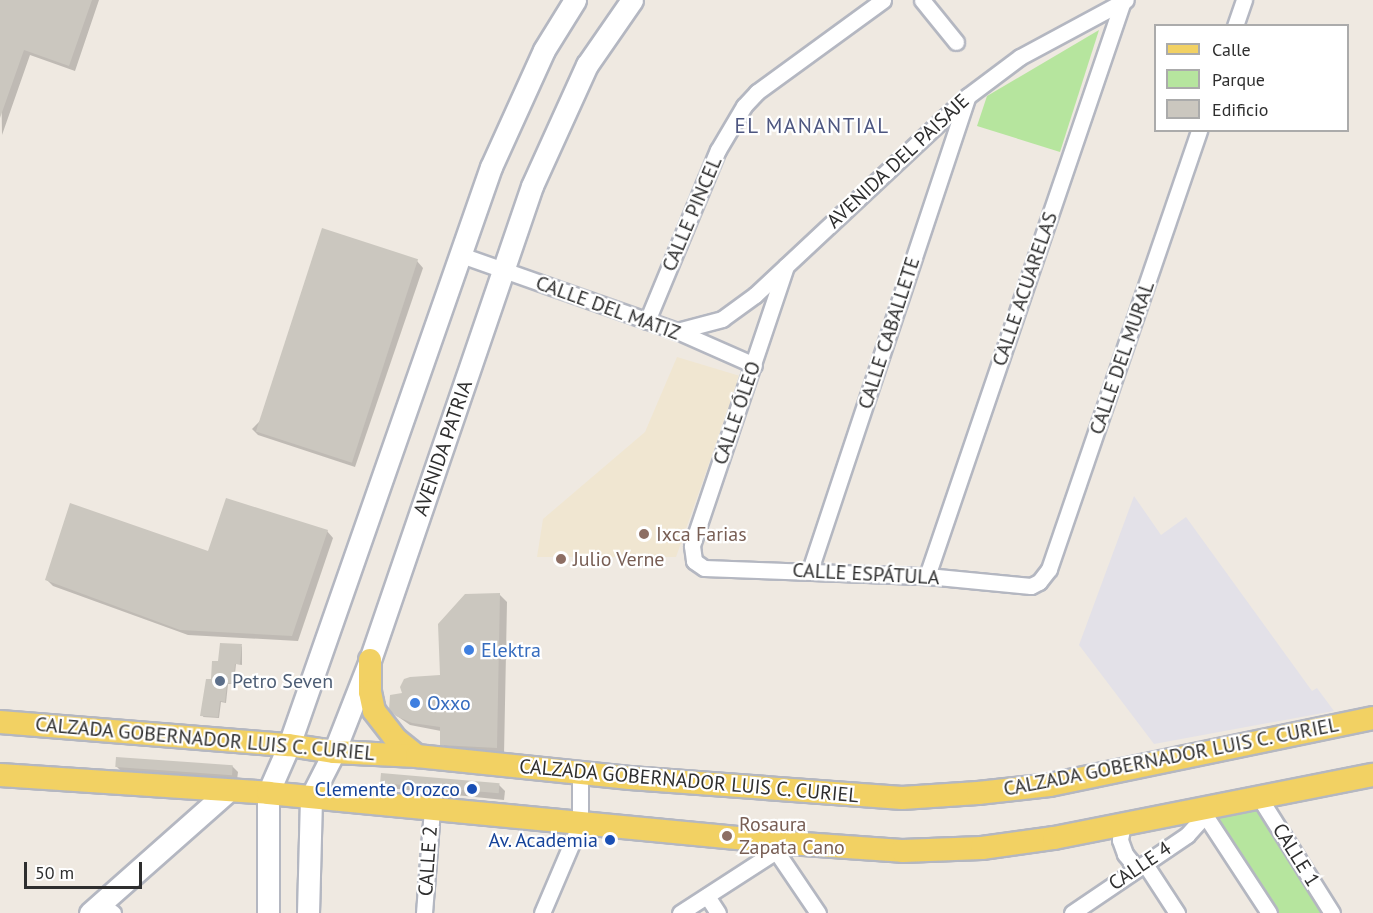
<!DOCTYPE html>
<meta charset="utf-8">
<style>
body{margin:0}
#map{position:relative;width:1373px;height:913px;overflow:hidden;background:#efe9e1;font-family:"PT Sans",sans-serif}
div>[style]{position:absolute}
.industrial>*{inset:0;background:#e3e1e8}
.education>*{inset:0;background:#f0e6d1}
.green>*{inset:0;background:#b6e59e}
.shadow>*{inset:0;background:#0003}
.building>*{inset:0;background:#cbc7bf;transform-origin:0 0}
.roads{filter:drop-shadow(2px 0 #b4b7c1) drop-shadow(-2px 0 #b4b7c1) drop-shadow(0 2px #b4b7c1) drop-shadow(0 -2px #b4b7c1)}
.street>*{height:15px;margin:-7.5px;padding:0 7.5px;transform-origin:7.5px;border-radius:7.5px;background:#fff}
.secondary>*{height:21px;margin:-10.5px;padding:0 10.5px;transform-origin:10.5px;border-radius:10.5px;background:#fff}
.primary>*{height:22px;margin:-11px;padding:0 11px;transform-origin:11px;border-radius:11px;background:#f2d163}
.dots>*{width:16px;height:16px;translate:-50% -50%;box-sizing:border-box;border:3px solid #fff;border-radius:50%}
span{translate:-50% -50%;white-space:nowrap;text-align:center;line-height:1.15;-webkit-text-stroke:4.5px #fff;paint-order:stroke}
.street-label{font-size:20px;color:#2e2e2e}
.education-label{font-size:20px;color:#785e54}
.left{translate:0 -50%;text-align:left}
.shop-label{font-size:20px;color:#366cbe}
.service-label{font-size:20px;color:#4e5e75}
.transit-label{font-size:20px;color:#164399}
.right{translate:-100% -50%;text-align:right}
.neighbourhood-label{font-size:21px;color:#4d5680;letter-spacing:1.5px}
.legend{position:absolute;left:1154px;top:24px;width:195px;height:108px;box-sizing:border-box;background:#fff;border:2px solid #ababab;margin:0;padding:8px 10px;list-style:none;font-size:18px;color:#2e2e2e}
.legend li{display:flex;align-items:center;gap:12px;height:30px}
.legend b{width:30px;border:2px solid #ababab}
.scale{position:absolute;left:24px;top:862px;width:118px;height:27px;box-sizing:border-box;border:3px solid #2e2e2e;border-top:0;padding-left:8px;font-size:18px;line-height:21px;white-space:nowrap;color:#2e2e2e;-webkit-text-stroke:4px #fff;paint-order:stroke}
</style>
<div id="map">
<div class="industrial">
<i style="clip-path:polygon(1134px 496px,1161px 535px,1186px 517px,1312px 691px,1317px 688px,1334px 711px,1154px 744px,1079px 645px)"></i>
</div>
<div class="education">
<i style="clip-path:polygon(677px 357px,740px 376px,676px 557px,537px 557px,543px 519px,645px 432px)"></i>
</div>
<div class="green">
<i style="clip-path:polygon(1099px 30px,1060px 152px,977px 126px,987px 96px)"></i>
<i style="clip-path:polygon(1258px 799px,1330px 913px,1272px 913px,1212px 822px,1241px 804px)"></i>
</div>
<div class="shadow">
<i style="clip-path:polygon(0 0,99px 0,75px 71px,30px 55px,2px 135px)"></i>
<i style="clip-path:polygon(417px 261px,423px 268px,355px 467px,258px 435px,252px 429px)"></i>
<i style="clip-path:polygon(327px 531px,333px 538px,298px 641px,188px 635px,53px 586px,47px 580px)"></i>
<i style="clip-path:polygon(499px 594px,507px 602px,504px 755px,450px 752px,442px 744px,441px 731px,410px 725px,397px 716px,404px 694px,440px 677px)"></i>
<i style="clip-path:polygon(242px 646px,242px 665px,236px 664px,234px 684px,228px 684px,226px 703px,221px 702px,219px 718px,203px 717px,220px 663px)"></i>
<i style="clip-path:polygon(232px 766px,238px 772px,237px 780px,123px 773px,117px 767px)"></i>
<i style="clip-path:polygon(382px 782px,499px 785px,505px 791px,504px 800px,388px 788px)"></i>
</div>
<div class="building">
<i style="clip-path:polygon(0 0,92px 0,69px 66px,24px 50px,0 118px)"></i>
<i style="left:322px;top:228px;width:101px;height:214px;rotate:18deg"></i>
<i style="clip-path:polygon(226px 498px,328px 530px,292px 636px,180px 630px,45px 580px,70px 503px,208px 551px)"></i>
<i style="clip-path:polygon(500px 593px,497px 748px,440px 745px,440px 727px,412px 723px,396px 716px,389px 710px,390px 695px,402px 693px,400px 687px,404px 679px,410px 677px,440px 675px,438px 624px,465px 594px)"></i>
<i style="clip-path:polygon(220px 643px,242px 644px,240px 664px,235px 664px,233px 684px,227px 683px,225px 702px,220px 701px,218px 717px,200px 716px,206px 679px,211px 679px,212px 661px,218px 661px)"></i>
<i style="left:116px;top:757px;width:117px;height:10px;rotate:4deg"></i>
<i style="left:381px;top:773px;width:119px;height:10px;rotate:5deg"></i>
</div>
<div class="roads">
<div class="street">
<i style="left:922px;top:0;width:54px;rotate:51deg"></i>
<i style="left:1235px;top:26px;width:28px;rotate:-71deg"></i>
<i style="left:461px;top:255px;width:229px;rotate:19.4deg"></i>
<i style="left:677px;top:331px;width:84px;rotate:23.8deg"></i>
<i style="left:786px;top:266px;width:295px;rotate:108.6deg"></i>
<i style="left:692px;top:546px;width:15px;rotate:82deg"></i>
<i style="left:694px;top:561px;width:12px;rotate:35deg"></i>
<i style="left:704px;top:568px;width:223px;rotate:2.1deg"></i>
<i style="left:927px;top:576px;width:104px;rotate:5.5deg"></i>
<i style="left:1031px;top:586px;width:9px;rotate:-27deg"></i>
<i style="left:1039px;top:582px;width:16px;rotate:-52deg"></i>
<i style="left:1049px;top:569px;width:464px;rotate:-71.1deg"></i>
<i style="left:647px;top:321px;width:185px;rotate:-67.5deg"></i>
<i style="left:718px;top:150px;width:51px;rotate:-59.4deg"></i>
<i style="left:744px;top:106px;width:19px;rotate:-47deg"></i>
<i style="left:757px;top:92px;width:156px;rotate:-36.1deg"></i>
<i style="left:677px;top:331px;width:47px;rotate:-14.9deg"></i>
<i style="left:722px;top:319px;width:41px;rotate:-36deg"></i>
<i style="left:755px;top:295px;width:291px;rotate:-43.1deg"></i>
<i style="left:968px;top:96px;width:65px;rotate:-36.9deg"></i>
<i style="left:1020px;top:57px;width:120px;rotate:-28.3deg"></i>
<i style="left:810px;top:570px;width:497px;rotate:-71.6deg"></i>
<i style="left:927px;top:576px;width:607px;rotate:-71.18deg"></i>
<i style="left:1259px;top:797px;width:137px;rotate:57.8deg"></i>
<i style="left:1201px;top:809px;width:124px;rotate:56.8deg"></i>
<i style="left:1123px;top:824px;width:16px;rotate:101deg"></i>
<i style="left:1120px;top:840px;width:15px;rotate:70deg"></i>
<i style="left:1125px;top:854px;width:19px;rotate:51deg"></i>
<i style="left:1145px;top:864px;width:59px;rotate:56.9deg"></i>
<i style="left:707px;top:896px;width:20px;rotate:57deg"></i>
<i style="left:101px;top:904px;width:15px;rotate:37deg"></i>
<i style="left:424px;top:913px;width:104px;rotate:-85.6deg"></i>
<i style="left:542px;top:913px;width:97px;rotate:-66.9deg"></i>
<i style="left:580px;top:824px;width:51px;rotate:-90deg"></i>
<i style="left:680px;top:913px;width:114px;rotate:-32.9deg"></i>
<i style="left:776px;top:851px;width:75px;rotate:55.9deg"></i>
<i style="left:1072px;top:913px;width:139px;rotate:-34.1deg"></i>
<i style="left:1187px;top:835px;width:27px;rotate:-48deg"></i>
</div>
<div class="secondary">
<i style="left:90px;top:913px;width:184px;rotate:-41.5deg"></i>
<i style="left:268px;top:913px;width:120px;rotate:-90deg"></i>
<i style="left:268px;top:793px;width:52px;rotate:-66.4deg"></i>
<i style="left:289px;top:745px;width:612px;rotate:-70.74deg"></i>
<i style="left:491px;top:167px;width:128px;rotate:-65.6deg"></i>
<i style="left:544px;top:50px;width:59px;rotate:-58.2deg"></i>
<i style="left:308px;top:913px;width:116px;rotate:-88.5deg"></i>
<i style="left:311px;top:797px;width:51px;rotate:-62.9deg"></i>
<i style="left:334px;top:752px;width:99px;rotate:-68.6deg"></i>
<i style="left:370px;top:660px;width:501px;rotate:-71.13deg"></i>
<i style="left:532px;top:186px;width:133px;rotate:-65.6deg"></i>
<i style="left:587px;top:65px;width:79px;rotate:-55.3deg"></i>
</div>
<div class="primary">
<i style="left:370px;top:660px;width:32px;rotate:90deg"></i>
<i style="left:370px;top:692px;width:19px;rotate:78deg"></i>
<i style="left:374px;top:711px;width:37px;rotate:52deg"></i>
<i style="left:397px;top:740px;width:26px;rotate:39deg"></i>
<i style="left:0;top:722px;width:290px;rotate:4.6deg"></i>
<i style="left:289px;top:745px;width:46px;rotate:8.8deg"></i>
<i style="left:334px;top:752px;width:83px;rotate:2.8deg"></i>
<i style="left:417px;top:756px;width:214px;rotate:5.9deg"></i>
<i style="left:630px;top:778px;width:273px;rotate:4.2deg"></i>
<i style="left:902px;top:798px;width:76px;rotate:-3.8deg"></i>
<i style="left:978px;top:793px;width:72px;rotate:-6.3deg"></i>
<i style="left:1050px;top:785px;width:330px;rotate:-11.7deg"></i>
<i style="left:0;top:775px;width:269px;rotate:3.8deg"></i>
<i style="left:268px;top:793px;width:523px;rotate:5.48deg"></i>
<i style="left:789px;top:843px;width:113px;rotate:4deg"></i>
<i style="left:902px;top:851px;width:80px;rotate:-2.1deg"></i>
<i style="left:982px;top:848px;width:73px;rotate:-7.9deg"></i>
<i style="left:1054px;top:838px;width:325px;rotate:-11.2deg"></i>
</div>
</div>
<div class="dots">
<i style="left:644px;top:534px;background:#8d6e63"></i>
<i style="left:561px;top:559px;background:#8d6e63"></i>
<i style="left:469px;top:650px;background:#3f7fe0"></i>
<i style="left:220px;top:681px;background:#5c6f8a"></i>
<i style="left:415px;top:703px;background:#3f7fe0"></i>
<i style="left:472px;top:789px;background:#1a4fb4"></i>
<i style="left:727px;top:836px;background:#8d6e63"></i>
<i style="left:610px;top:840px;background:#1a4fb4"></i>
</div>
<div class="street-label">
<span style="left:898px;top:161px;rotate:-43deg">AVENIDA DEL PAISAJE</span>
<span style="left:692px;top:214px;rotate:-67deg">CALLE PINCEL</span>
<span style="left:1025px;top:289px;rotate:-71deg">CALLE ACUARELAS</span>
<span style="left:608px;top:308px;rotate:20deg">CALLE DEL MATIZ</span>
<span style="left:889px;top:333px;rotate:-72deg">CALLE CABALLETE</span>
<span style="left:1122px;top:358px;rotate:-71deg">CALLE DEL MURAL</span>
<span style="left:737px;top:413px;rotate:-71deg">CALLE ÓLEO</span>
<span style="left:443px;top:448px;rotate:-71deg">AVENIDA PATRIA</span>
<span style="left:866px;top:574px;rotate:3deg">CALLE ESPÁTULA</span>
<span style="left:205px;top:739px;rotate:5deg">CALZADA GOBERNADOR LUIS C. CURIEL</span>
<span style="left:1171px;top:757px;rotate:-11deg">CALZADA GOBERNADOR LUIS C. CURIEL</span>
<span style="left:689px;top:781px;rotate:5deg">CALZADA GOBERNADOR LUIS C. CURIEL</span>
<span style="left:1296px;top:855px;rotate:58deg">CALLE 1</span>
<span style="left:428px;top:861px;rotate:-86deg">CALLE 2</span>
<span style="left:1140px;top:866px;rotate:-34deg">CALLE 4</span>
</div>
<div class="education-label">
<span class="left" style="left:656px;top:534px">Ixca Farias</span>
<span class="left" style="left:573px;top:559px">Julio Verne</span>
<span class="left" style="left:739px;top:836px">Rosaura<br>Zapata Cano</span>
</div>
<div class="shop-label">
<span class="left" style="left:481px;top:650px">Elektra</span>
<span class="left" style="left:427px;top:703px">Oxxo</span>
</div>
<div class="service-label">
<span class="left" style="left:232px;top:681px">Petro Seven</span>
</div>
<div class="transit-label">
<span class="right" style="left:460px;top:789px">Clemente Orozco</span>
<span class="right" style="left:598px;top:840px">Av. Academia</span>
</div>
<div class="neighbourhood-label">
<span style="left:812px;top:126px">EL MANANTIAL</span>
</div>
<ul class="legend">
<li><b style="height:8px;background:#f2d163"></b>Calle</li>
<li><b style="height:16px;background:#b6e59e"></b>Parque</li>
<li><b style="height:16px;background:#cbc7bf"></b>Edificio</li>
</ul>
<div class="scale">50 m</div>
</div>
